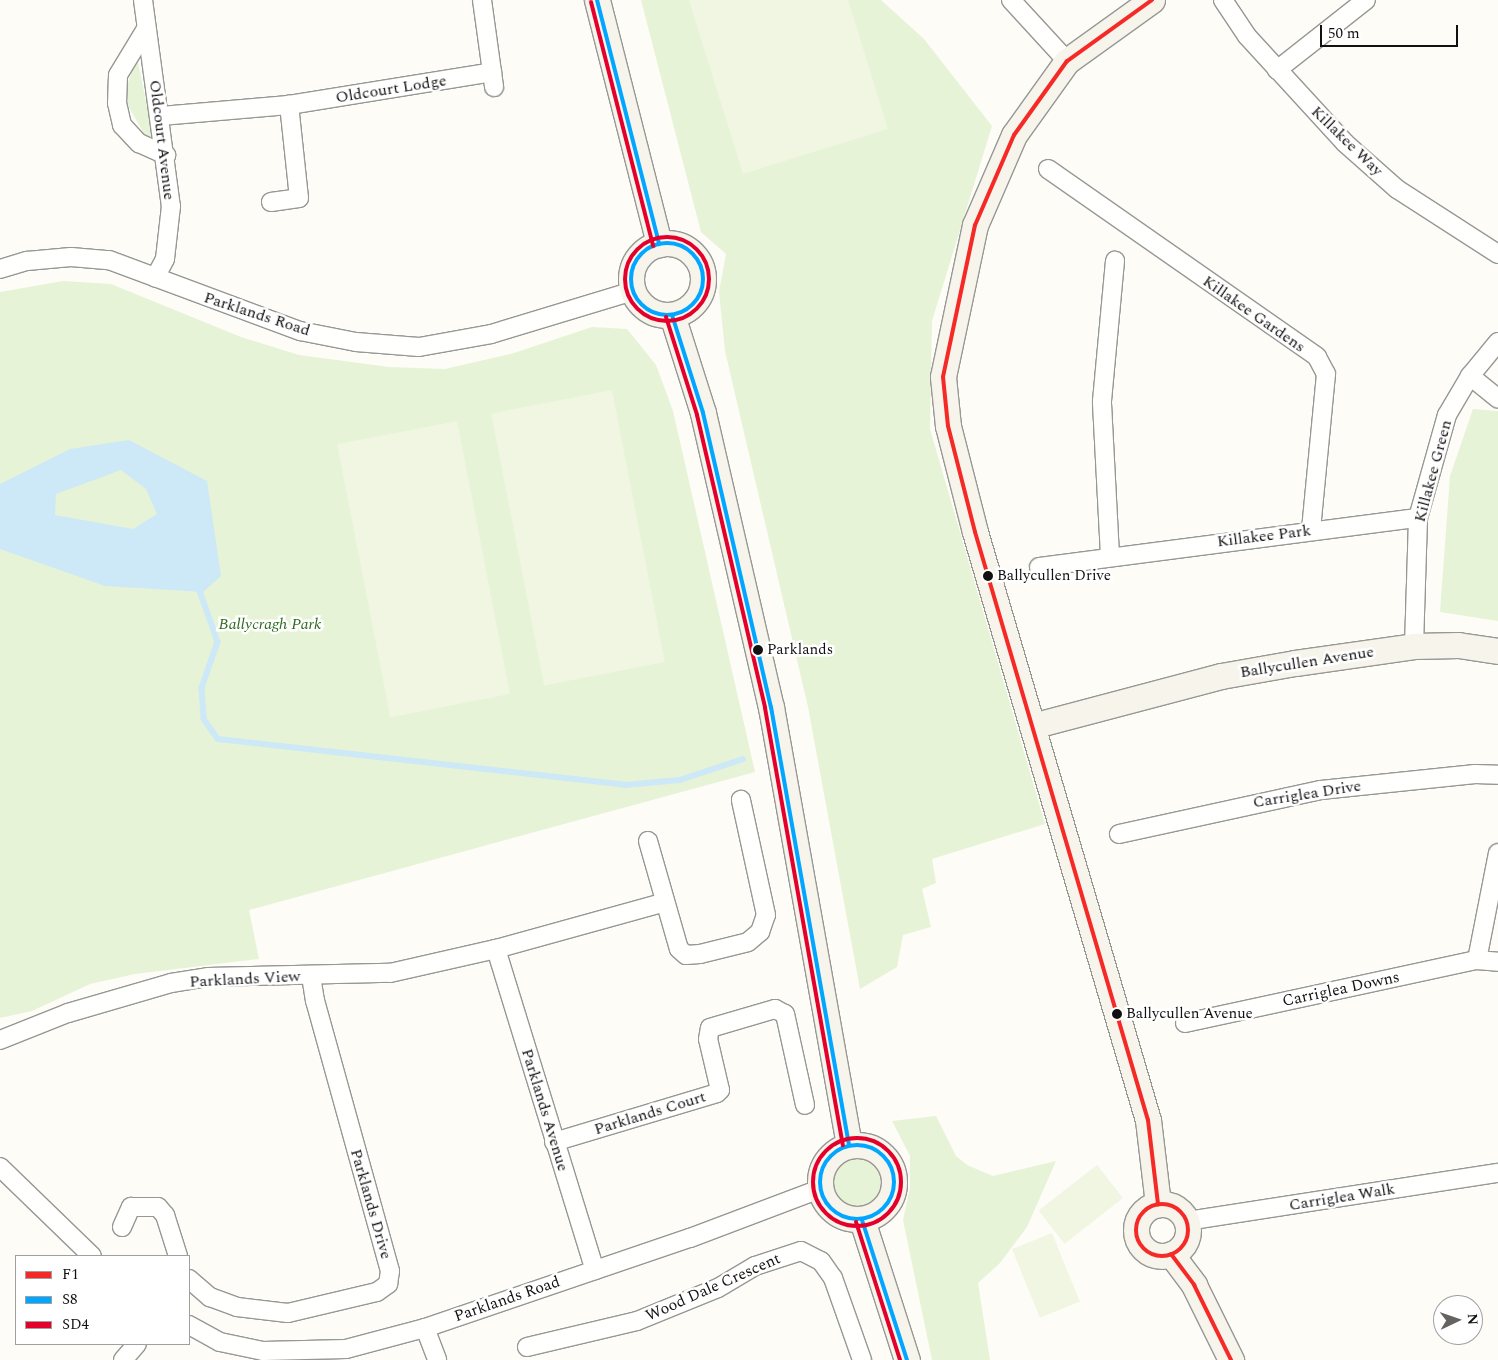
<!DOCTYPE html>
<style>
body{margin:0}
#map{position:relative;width:1498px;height:1360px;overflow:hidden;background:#fdfcf7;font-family:Spectral,serif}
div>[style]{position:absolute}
.green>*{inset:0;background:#e7f3d7}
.round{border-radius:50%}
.pitch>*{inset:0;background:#f0f6e1;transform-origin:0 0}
.water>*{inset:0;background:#cde8f7}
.stream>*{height:5.5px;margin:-2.75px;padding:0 2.75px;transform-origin:2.75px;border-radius:2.75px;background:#cde8f7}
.roads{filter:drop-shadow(1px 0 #979795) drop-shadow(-1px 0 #979795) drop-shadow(0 1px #979795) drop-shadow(0 -1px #979795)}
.street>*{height:18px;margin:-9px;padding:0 9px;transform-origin:9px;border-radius:9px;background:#fffffe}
.secondary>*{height:25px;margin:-12.5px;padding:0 12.5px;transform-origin:12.5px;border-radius:12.5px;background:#f6f4eb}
.secondary>.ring{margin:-12.5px;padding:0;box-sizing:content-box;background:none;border:25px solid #f6f4eb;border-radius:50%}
.bus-1>*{height:4px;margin:-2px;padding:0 2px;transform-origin:2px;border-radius:2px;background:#f52a26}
.bus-1>.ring{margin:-2px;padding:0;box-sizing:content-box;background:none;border:4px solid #f52a26;border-radius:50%}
.bus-2>*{height:4px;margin:-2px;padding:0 2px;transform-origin:2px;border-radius:2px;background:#00a6ff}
.bus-2>.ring{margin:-2px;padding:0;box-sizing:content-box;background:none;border:4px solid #00a6ff;border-radius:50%}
.bus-3>*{height:4px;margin:-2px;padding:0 2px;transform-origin:2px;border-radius:2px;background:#e4002b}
.bus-3>.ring{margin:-2px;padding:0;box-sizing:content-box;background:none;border:4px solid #e4002b;border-radius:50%}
.dots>*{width:14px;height:14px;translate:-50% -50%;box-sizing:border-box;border:2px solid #fff;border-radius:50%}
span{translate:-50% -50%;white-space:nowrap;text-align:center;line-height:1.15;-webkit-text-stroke:5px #fff;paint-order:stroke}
.bus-label{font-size:15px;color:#111}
.left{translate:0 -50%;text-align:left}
.street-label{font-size:16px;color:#111}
.park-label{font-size:16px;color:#2f6b1f;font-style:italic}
.legend{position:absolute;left:15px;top:1255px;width:175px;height:90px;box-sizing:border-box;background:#fff;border:1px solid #a0a0a0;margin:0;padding:6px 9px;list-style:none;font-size:15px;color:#111}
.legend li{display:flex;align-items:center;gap:10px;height:25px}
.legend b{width:25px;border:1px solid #a0a0a0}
.north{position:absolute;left:1433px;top:1295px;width:50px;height:50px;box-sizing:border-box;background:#fff;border:1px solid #a0a0a0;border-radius:50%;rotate:87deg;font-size:14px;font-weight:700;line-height:20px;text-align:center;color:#111}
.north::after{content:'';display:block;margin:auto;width:18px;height:22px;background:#646362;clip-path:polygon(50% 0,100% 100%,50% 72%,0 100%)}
.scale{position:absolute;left:1320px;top:25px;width:138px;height:22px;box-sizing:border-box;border:2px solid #111;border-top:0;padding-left:6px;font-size:15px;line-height:18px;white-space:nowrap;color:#111;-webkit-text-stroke:4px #fff;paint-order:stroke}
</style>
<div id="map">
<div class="green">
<i style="clip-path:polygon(641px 0,881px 0,924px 39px,992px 126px,932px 321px,930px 429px,1045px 824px,932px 859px,936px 883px,922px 889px,931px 927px,903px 935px,897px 967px,860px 989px,808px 707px,725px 351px,719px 292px,726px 254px,701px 232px)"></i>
<i style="clip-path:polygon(137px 57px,153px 136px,146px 137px,123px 97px)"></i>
<i style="clip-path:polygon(63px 281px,111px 284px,241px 337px,299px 355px,389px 367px,445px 369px,514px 353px,592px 327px,627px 329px,656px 365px,673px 411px,755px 772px,249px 910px,259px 959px,135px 974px,90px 984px,32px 1011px,0 1018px,0 292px)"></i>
<i style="clip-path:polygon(1473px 409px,1498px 411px,1498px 621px,1440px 612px,1450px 476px)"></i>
<i style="clip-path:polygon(936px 1116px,956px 1156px,967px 1165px,993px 1176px,1056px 1161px,1027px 1227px,1000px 1263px,978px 1283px,990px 1360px,932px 1360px,903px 1220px,910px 1188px,910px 1156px,892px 1121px)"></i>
<i class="round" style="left:831px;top:1156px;width:52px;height:52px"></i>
</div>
<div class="pitch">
<i style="clip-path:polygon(689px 0,848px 0,888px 129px,743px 174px)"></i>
<i style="left:612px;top:390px;width:277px;height:123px;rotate:79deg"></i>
<i style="left:457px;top:421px;width:278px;height:122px;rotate:79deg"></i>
<i style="left:1097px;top:1165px;width:42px;height:74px;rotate:52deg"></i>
<i style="left:1052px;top:1233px;width:74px;height:43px;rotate:68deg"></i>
</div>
<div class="water">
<i style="clip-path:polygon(evenodd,129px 440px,207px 481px,221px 576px,203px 592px,105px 586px,0 549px,0 484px,70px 449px,129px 440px,121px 470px,146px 489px,157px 514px,133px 529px,55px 515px,56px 494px,121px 470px)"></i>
</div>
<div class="stream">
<i style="left:198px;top:585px;width:60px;rotate:70.7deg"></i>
<i style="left:218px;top:642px;width:49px;rotate:109.2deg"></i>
<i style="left:202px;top:688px;width:31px;rotate:86deg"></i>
<i style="left:204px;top:719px;width:24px;rotate:55deg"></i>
<i style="left:218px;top:739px;width:410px;rotate:6.4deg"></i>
<i style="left:625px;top:785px;width:55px;rotate:-5.2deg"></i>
<i style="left:680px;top:780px;width:66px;rotate:-18.4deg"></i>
</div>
<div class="roads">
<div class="street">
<i style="left:143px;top:0;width:208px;rotate:82.3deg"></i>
<i style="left:171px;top:206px;width:53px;rotate:96.5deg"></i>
<i style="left:165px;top:259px;width:21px;rotate:118deg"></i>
<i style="left:482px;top:0;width:88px;rotate:82.1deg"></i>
<i style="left:1011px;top:0;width:83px;rotate:47.4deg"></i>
<i style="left:1223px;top:0;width:43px;rotate:56.3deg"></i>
<i style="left:1247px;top:36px;width:145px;rotate:47.5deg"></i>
<i style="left:1345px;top:143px;width:69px;rotate:41.5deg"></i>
<i style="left:1397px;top:189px;width:120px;rotate:32.8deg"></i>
<i style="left:146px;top:29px;width:54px;rotate:121.3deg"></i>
<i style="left:118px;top:75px;width:28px;rotate:92deg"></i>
<i style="left:117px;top:103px;width:23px;rotate:77deg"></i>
<i style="left:122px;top:125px;width:25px;rotate:47deg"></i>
<i style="left:139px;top:143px;width:30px;rotate:24deg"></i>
<i style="left:1277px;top:70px;width:113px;rotate:-38.2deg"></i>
<i style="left:161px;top:116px;width:128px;rotate:-4.9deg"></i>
<i style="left:289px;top:105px;width:206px;rotate:-9.2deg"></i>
<i style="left:1048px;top:169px;width:328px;rotate:34.9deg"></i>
<i style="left:1317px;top:357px;width:19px;rotate:62deg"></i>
<i style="left:1326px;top:374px;width:157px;rotate:95.5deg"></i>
<i style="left:271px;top:202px;width:28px;rotate:-8deg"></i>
<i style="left:299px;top:198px;width:94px;rotate:-96.1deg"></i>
<i style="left:0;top:269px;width:28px;rotate:-17deg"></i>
<i style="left:27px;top:261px;width:44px;rotate:-5.2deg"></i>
<i style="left:71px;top:257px;width:38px;rotate:5deg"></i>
<i style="left:109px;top:260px;width:204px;rotate:20.4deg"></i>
<i style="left:300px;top:331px;width:57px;rotate:11.1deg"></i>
<i style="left:356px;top:342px;width:63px;rotate:4.5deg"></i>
<i style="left:419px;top:347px;width:73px;rotate:-10.2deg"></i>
<i style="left:491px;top:334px;width:148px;rotate:-16.8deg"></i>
<i style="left:1470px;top:376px;width:36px;rotate:39deg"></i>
<i style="left:1110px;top:556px;width:155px;rotate:-93deg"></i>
<i style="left:1102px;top:401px;width:141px;rotate:-84.7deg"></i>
<i style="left:1039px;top:567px;width:382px;rotate:-7.4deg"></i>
<i style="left:1414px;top:646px;width:128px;rotate:-88.2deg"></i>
<i style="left:1418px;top:518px;width:107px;rotate:-74.3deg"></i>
<i style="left:1447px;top:415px;width:45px;rotate:-59.5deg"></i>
<i style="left:1470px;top:376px;width:44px;rotate:-50.5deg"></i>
<i style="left:1119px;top:834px;width:207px;rotate:-12.3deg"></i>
<i style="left:1321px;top:790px;width:155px;rotate:-5.9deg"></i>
<i style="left:1475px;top:774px;width:23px;rotate:2deg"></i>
<i style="left:648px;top:841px;width:112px;rotate:74deg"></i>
<i style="left:679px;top:949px;width:9px;rotate:41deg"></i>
<i style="left:686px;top:955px;width:14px;rotate:-4deg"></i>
<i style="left:700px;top:954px;width:49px;rotate:-14deg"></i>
<i style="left:748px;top:942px;width:16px;rotate:-40deg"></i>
<i style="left:760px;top:932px;width:18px;rotate:-71deg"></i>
<i style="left:766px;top:915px;width:118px;rotate:-102.3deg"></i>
<i style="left:496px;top:949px;width:336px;rotate:72.9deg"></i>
<i style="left:1477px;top:960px;width:109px;rotate:-78.9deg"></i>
<i style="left:1185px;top:1023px;width:299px;rotate:-12.2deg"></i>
<i style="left:1477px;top:960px;width:21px;rotate:5deg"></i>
<i style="left:0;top:1040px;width:73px;rotate:-21.7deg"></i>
<i style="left:68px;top:1013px;width:107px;rotate:-16.2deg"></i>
<i style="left:171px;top:983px;width:37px;rotate:-9deg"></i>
<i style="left:208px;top:977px;width:182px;rotate:-1.3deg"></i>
<i style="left:390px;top:973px;width:109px;rotate:-12.8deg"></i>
<i style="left:496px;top:949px;width:175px;rotate:-15.5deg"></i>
<i style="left:554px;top:1142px;width:170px;rotate:-16.7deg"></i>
<i style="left:717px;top:1093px;width:4px;rotate:-45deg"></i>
<i style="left:720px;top:1090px;width:52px;rotate:-103.2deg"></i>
<i style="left:708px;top:1039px;width:11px;rotate:-80deg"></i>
<i style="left:710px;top:1028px;width:68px;rotate:-16.3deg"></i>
<i style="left:775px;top:1009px;width:11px;rotate:27deg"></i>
<i style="left:785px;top:1014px;width:93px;rotate:77.6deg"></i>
<i style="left:0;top:1167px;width:128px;rotate:44.1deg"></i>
<i style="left:1187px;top:1221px;width:315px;rotate:-8.8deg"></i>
<i style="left:122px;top:1227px;width:22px;rotate:-66deg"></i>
<i style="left:131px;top:1207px;width:27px"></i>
<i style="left:158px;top:1207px;width:11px;rotate:49deg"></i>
<i style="left:165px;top:1215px;width:43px;rotate:72.4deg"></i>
<i style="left:189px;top:1279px;width:28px;rotate:41deg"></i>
<i style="left:210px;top:1297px;width:29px;rotate:20deg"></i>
<i style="left:237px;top:1307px;width:51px;rotate:6.7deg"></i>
<i style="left:288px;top:1313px;width:91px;rotate:-13.3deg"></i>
<i style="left:377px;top:1292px;width:14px;rotate:-36deg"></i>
<i style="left:388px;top:1284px;width:13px;rotate:-81deg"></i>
<i style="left:390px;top:1271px;width:280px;rotate:-105.5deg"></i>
<i style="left:315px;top:1001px;width:25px;rotate:-99deg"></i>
<i style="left:189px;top:1325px;width:35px;rotate:29deg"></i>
<i style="left:220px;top:1342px;width:44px;rotate:11.8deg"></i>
<i style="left:263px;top:1351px;width:83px;rotate:-1.4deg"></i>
<i style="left:346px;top:1349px;width:82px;rotate:-14.9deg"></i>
<i style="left:425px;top:1328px;width:280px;rotate:-18.8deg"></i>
<i style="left:690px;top:1238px;width:139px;rotate:-20.7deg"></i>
<i style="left:425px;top:1328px;width:34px;rotate:69deg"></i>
<i style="left:527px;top:1347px;width:113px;rotate:-13.3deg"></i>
<i style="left:637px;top:1321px;width:87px;rotate:-22.2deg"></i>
<i style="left:718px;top:1288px;width:43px;rotate:-30.7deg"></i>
<i style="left:755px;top:1266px;width:48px;rotate:-18.1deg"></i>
<i style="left:801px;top:1251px;width:22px;rotate:27deg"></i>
<i style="left:821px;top:1261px;width:21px;rotate:55deg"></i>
<i style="left:833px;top:1278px;width:87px;rotate:70.5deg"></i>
<i style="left:123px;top:1360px;width:21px;rotate:-49deg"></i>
</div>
<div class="secondary">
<i style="left:597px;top:0;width:252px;rotate:75.7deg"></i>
<i style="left:1152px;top:0;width:105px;rotate:144.3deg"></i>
<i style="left:1067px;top:61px;width:91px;rotate:125.6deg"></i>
<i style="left:1014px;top:135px;width:98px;rotate:113.4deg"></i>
<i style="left:975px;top:225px;width:155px;rotate:101.9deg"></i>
<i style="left:943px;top:377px;width:49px;rotate:84.2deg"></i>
<i style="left:948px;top:426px;width:109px;rotate:75.7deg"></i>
<i style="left:975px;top:532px;width:613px;rotate:73.61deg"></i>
<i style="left:1148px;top:1120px;width:85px;rotate:83.2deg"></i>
<i class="ring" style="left:631px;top:243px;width:47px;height:47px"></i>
<i style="left:672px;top:315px;width:103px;rotate:72.4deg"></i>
<i style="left:703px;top:413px;width:302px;rotate:77deg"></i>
<i style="left:771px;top:707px;width:444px;rotate:79.9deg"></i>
<i style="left:1032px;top:726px;width:196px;rotate:-14.8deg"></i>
<i style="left:1221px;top:676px;width:75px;rotate:-10deg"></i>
<i style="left:1295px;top:663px;width:120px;rotate:-8.1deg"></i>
<i style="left:1414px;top:646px;width:44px;rotate:-1.3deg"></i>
<i style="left:1458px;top:645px;width:40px;rotate:8.5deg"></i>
<i class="ring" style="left:820px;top:1145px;width:49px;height:49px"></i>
<i class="ring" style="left:1136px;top:1204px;width:27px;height:27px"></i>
<i style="left:862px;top:1220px;width:147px;rotate:72.2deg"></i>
<i style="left:1171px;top:1254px;width:39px;rotate:53deg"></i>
<i style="left:1194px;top:1285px;width:84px;rotate:63.7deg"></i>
</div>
</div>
<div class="bus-1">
<i style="left:1152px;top:0;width:105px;rotate:144.3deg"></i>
<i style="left:1067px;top:61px;width:91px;rotate:125.6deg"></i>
<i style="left:1014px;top:135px;width:98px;rotate:113.4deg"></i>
<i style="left:975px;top:225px;width:155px;rotate:101.9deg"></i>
<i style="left:943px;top:377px;width:49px;rotate:84.2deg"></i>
<i style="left:948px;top:426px;width:109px;rotate:75.7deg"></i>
<i style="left:975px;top:532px;width:613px;rotate:73.61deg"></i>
<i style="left:1148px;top:1120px;width:85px;rotate:83.2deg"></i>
<i class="ring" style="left:1136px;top:1204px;width:48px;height:48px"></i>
<i style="left:1171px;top:1254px;width:39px;rotate:53deg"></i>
<i style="left:1194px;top:1285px;width:84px;rotate:63.7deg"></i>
</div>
<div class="bus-2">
<i style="left:597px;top:0;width:252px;rotate:75.7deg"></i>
<i class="ring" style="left:631px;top:243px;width:68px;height:68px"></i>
<i style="left:672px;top:315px;width:103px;rotate:72.4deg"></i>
<i style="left:703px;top:413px;width:302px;rotate:77deg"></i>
<i style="left:771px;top:707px;width:444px;rotate:79.9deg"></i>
<i class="ring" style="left:820px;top:1145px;width:70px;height:70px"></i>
<i style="left:862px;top:1220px;width:147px;rotate:72.2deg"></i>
</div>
<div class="bus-3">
<i style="left:591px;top:2px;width:252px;rotate:75.7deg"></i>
<i class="ring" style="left:625px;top:237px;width:80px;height:80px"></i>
<i style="left:666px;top:317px;width:103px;rotate:72.4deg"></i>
<i style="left:697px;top:415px;width:301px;rotate:76.9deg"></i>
<i style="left:765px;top:708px;width:444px;rotate:79.9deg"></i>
<i class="ring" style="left:813px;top:1138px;width:84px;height:84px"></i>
<i style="left:856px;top:1222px;width:145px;rotate:72.3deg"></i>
</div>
<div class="dots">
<i style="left:988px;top:576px;background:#111"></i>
<i style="left:758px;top:650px;background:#111"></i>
<i style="left:1117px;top:1014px;background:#111"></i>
</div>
<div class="bus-label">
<span class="left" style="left:997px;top:576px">Ballycullen Drive</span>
<span class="left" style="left:767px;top:650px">Parklands</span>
<span class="left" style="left:1126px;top:1014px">Ballycullen Avenue</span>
</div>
<div class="street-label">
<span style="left:391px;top:89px;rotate:-9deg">Oldcourt Lodge</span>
<span style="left:162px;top:140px;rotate:83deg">Oldcourt Avenue</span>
<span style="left:1347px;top:141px;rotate:44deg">Killakee Way</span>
<span style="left:257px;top:314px;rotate:18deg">Parklands Road</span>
<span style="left:1254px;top:314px;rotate:35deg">Killakee Gardens</span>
<span style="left:1433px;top:471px;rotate:-75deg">Killakee Green</span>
<span style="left:1264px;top:536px;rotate:-7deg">Killakee Park</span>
<span style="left:1307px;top:662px;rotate:-9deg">Ballycullen Avenue</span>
<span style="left:1307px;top:794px;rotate:-9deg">Carriglea Drive</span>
<span style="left:245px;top:979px;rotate:-3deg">Parklands View</span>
<span style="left:1341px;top:989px;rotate:-12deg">Carriglea Downs</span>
<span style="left:545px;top:1110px;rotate:73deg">Parklands Avenue</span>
<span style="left:650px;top:1113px;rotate:-17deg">Parklands Court</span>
<span style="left:1342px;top:1197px;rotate:-9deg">Carriglea Walk</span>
<span style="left:371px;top:1204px;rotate:74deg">Parklands Drive</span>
<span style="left:713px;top:1287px;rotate:-24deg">Wood Dale Crescent</span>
<span style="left:507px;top:1299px;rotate:-19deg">Parklands Road</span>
</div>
<div class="park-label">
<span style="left:270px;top:624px">Ballycragh Park</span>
</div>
<ul class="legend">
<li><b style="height:6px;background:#f52a26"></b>F1</li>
<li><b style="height:6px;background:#00a6ff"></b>S8</li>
<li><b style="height:6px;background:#e4002b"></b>SD4</li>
</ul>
<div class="north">N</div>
<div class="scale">50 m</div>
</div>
